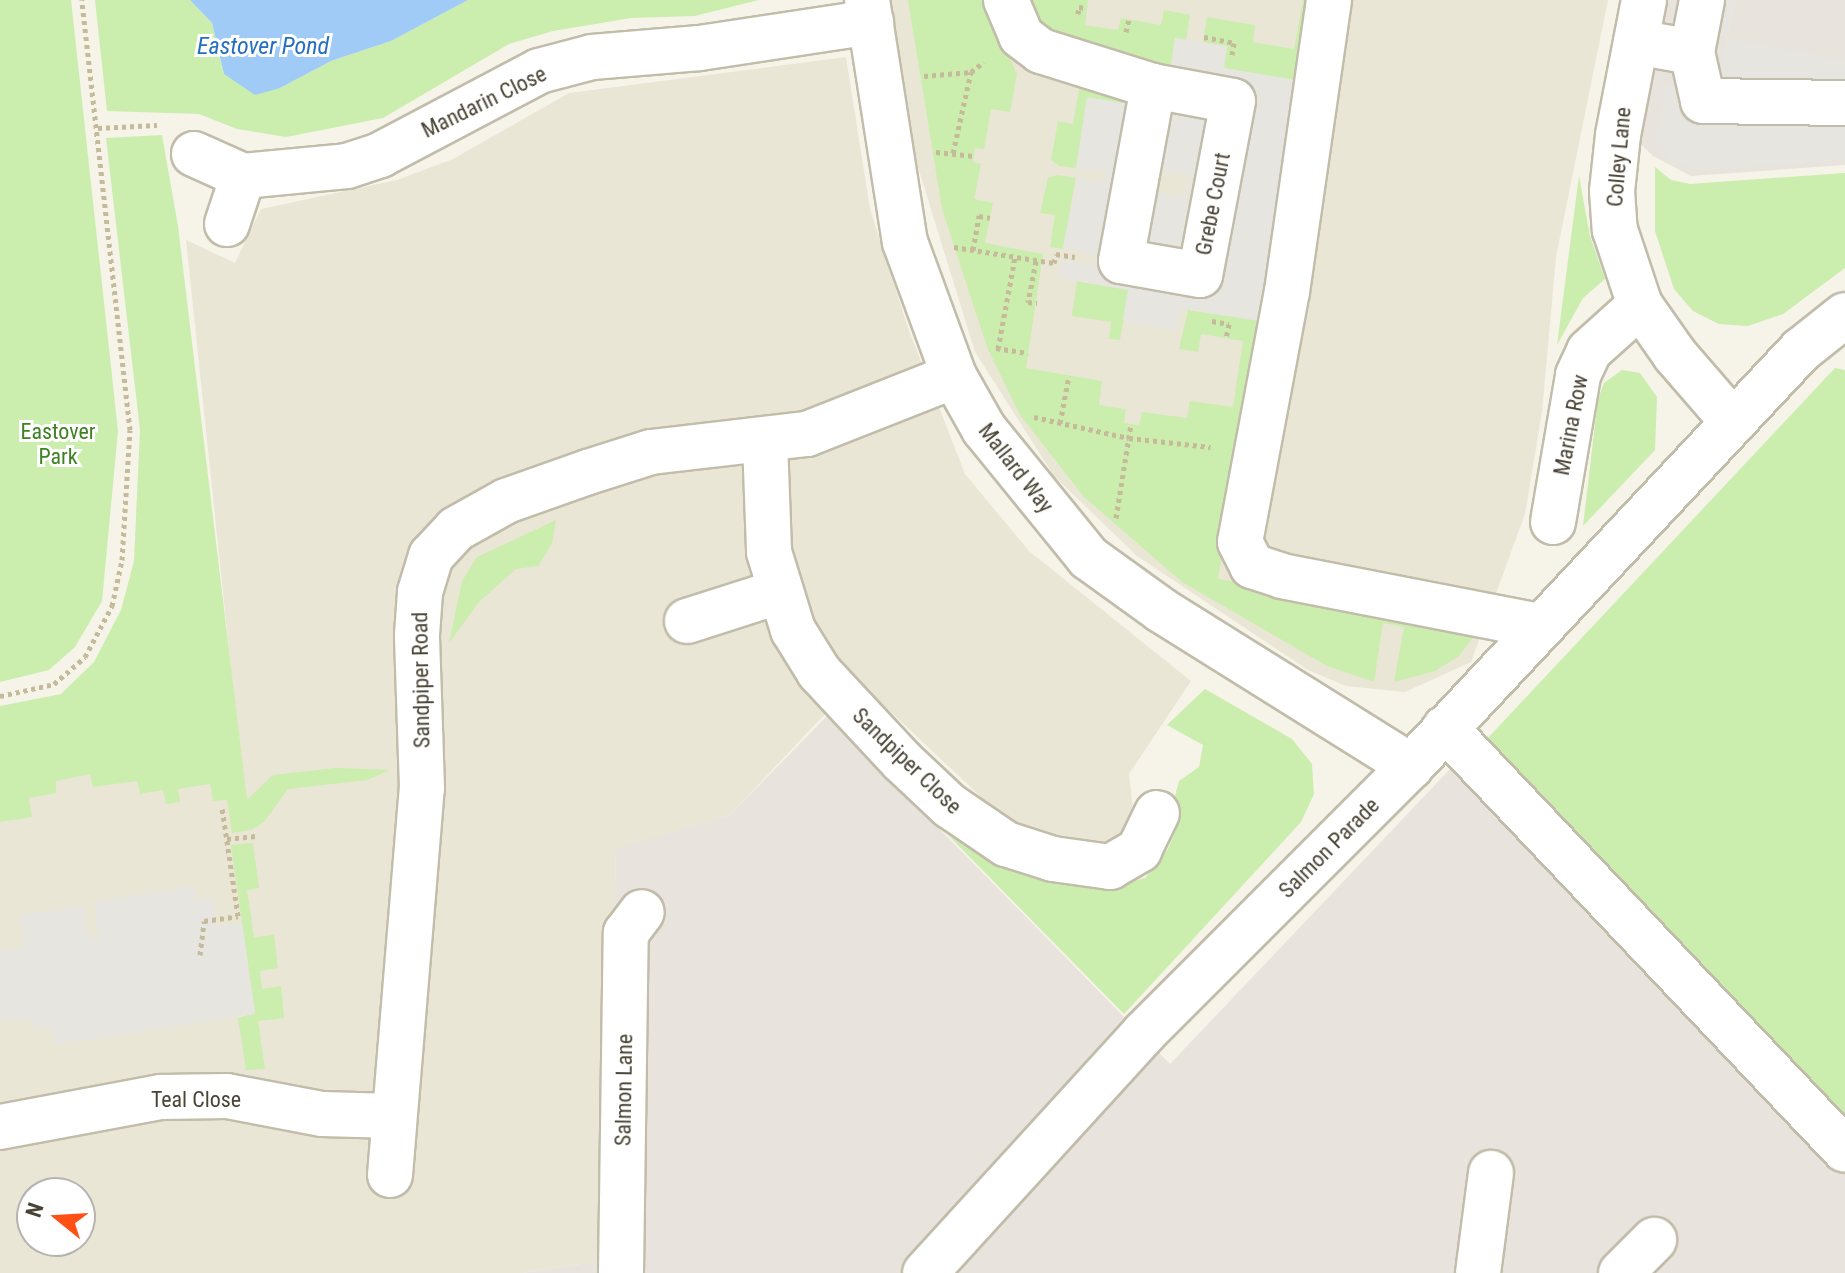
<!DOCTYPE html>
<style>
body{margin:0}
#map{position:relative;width:1845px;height:1273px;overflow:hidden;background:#f6f3e9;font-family:"Roboto Condensed",sans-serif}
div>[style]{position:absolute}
.residential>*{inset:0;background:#eae6d6}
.industrial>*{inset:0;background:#e8e4dd}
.green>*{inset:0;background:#cbedae}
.parking>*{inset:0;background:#e7e5e0}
.water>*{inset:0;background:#a0cbf7}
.path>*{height:5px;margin-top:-2.5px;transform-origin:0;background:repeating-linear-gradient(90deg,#c5ba9a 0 4px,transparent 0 8px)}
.roads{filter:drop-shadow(2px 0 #c2bcaa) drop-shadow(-2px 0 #c2bcaa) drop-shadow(0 2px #c2bcaa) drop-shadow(0 -2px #c2bcaa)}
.minor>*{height:44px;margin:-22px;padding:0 22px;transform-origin:22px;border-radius:22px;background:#fff}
span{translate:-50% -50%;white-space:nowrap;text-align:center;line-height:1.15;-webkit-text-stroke:6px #fff;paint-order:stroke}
.street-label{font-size:22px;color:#4a4436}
.park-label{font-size:22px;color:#3e8223}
.water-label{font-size:24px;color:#256fc0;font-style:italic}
.north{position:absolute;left:16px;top:1177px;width:80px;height:80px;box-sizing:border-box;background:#fff;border:2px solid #b7b4af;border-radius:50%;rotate:288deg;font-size:22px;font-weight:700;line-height:32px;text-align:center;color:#4a4436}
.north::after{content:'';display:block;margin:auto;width:28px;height:36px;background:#ff5016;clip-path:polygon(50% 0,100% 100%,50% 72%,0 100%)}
</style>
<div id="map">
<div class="residential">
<i style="clip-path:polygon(888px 0,1608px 0,1556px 257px,1542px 412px,1525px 514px,1471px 662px,1405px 692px,1346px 686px,1308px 670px,1137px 556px,1054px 476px,975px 352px,909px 138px)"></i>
<i style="clip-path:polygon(evenodd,846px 57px,870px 209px,908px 328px,965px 474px,1029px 551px,1191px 681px,1129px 774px,1134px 817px,1112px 843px,1062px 842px,1016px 830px,857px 680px,729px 816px,616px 849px,606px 1260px,522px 1273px,0 1273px,0 757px,240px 754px,186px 240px,235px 263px,261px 209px,397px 180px,453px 159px,569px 93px,846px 57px,32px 1193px,80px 1193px,80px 1241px,32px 1241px,32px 1193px)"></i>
</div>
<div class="industrial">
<i style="clip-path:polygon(1666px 0,1845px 0,1845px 165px,1691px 176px,1653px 156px,1635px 139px)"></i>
<i style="clip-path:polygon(828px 715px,1170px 1064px,1451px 768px,1845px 1140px,1845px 1273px,522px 1273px,606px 1260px,616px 848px,729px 816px)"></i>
</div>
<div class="green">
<i style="clip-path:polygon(0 0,71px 0,118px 431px,102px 601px,75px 647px,49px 670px,0 682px)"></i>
<i style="clip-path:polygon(95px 0,190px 0,212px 23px,224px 74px,280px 88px,331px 61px,391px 41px,468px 0,759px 0,695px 16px,631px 18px,553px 31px,509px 44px,383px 118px,286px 137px,237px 129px,199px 114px,107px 111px)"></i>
<i style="clip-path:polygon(908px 0,989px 0,992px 21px,1017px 74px,1010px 112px,991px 109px,984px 149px,975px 148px,973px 162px,981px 164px,974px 199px,993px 203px,985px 243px,1043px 254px,1026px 368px,1102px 381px,1099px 405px,1126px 409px,1124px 423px,1139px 425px,1142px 412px,1187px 418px,1190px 401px,1233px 407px,1243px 341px,1201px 334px,1198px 352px,1179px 349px,1188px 310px,1260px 321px,1218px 579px,1481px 627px,1459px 656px,1435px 671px,1394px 682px,1404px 627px,1383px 623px,1374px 682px,1327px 666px,1182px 582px,1084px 497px,1020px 415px,987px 347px,942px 209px)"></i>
<i style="clip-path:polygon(1026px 0,1088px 0,1085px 25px,1118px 30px,1121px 18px,1161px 25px,1164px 10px,1190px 15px,1186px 40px,1175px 38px,1171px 67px,1130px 60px,1044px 31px)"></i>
<i style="clip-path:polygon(1303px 0,1313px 0,1300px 81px,1224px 68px,1227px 47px,1203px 42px,1207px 17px,1255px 25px,1253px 42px,1294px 49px)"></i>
<i style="clip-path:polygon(1080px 85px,1117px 94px,1123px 104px,1087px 98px,1076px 168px,1059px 166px,1051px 160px,1058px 121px,1073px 124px)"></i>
<i style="clip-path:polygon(162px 135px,178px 226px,247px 800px,273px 775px,335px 768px,390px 770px,367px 780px,288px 789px,264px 822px,251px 830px,232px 833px,227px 800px,213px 801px,210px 784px,178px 789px,180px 802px,166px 804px,163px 790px,140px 794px,137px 781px,93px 787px,90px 774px,56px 781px,56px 793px,29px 798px,32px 817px,0 822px,0 706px,61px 694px,94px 662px,121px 610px,134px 561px,140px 430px,106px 138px)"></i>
<i style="clip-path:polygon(1655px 167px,1671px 180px,1690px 184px,1845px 173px,1845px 268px,1783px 314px,1748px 326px,1719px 324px,1693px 311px,1674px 289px,1655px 231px)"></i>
<i style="clip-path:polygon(1058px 175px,1076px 178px,1063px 249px,1050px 247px,1055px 215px,1040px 213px,1048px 178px)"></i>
<i style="clip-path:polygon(1579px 176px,1590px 236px,1605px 279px,1583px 298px,1557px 345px)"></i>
<i style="clip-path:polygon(1077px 281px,1129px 290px,1120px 340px,1109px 339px,1111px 322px,1072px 316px)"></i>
<i style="clip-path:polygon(1835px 368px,1845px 370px,1845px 1115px,1606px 873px,1485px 741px)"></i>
<i style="clip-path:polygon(1622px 370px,1640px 373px,1657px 397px,1655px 450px,1583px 526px,1598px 399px,1604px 383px)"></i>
<i style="clip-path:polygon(556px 520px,552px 544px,538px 566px,516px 569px,479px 602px,449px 643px,462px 581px,477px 557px)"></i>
<i style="clip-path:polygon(1205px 689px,1292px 739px,1312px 764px,1314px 794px,1301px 822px,1124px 1014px,948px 835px,989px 861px,1044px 878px,1110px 887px,1145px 878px,1168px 849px,1176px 830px,1173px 804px,1179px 781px,1199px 767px,1203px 745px,1167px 725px)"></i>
<i style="clip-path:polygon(253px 843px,259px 888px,247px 890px,254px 937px,274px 935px,278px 968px,260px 971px,262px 989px,281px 986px,284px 1018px,258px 1021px,265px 1069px,246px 1070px,238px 1018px,255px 1013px,231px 845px)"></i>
</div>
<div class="parking">
<i style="clip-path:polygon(1682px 0,1736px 0,1728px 38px,1845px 61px,1845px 160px,1698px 170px,1671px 161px,1656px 137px,1666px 85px,1718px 90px,1727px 38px,1679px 16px)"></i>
<i style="clip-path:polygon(evenodd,1175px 38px,1227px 46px,1224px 68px,1300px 81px,1260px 321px,1181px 308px,1176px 330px,1123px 321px,1128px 290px,1058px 278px,1061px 260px,1094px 266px,1097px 255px,1063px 249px,1076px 178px,1105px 183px,1107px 173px,1076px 168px,1087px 97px,1123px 103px,1130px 60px,1171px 67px,1175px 38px,1160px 170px,1191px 175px,1187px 197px,1156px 191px,1160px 170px)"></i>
<i style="clip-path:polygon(194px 886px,196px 900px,213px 898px,217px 926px,242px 923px,255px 1014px,54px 1045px,51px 1026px,31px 1029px,29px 1018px,0 1022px,0 951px,24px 948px,19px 916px,84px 905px,89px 939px,99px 938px,94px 902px)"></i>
</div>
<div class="water">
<i style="clip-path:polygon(190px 0,468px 0,391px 41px,331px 61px,280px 88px,255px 95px,224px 74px,212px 23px)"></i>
</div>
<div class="path">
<i style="left:1078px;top:14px;width:7px;rotate:-82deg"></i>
<i style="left:1079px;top:7px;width:8px;rotate:7deg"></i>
<i style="left:1126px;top:32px;width:13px;rotate:-77deg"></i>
<i style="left:1204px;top:37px;width:31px;rotate:11deg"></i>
<i style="left:1234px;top:43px;width:12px;rotate:99deg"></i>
<i style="left:924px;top:76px;width:47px;rotate:-4.9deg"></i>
<i style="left:98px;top:128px;width:59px;rotate:-2.9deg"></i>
<i style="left:936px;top:152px;width:38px;rotate:6deg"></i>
<i style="left:953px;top:153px;width:83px;rotate:-77.5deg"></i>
<i style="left:971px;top:72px;width:16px;rotate:-38deg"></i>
<i style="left:954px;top:247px;width:101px;rotate:9.1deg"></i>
<i style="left:1054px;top:263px;width:9px;rotate:-77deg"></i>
<i style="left:1056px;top:254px;width:19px;rotate:9deg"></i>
<i style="left:973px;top:250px;width:35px;rotate:-80deg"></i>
<i style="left:979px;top:216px;width:11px;rotate:10deg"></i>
<i style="left:1036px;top:261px;width:42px;rotate:101deg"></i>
<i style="left:1028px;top:302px;width:9px;rotate:6deg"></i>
<i style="left:1212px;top:321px;width:17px;rotate:10deg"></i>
<i style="left:1229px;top:324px;width:14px;rotate:102deg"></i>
<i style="left:996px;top:348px;width:32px;rotate:9deg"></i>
<i style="left:998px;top:349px;width:94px;rotate:-79.5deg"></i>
<i style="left:1034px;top:417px;width:97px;rotate:12.5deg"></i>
<i style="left:1129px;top:438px;width:82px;rotate:6.3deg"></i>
<i style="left:1060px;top:423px;width:48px;rotate:-79.2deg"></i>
<i style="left:1116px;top:518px;width:95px;rotate:-80.9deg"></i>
<i style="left:0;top:696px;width:55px;rotate:-12.5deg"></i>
<i style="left:54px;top:684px;width:41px;rotate:-41.1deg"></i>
<i style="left:85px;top:657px;width:58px;rotate:-62.1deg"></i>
<i style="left:112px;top:606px;width:47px;rotate:-77.7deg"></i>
<i style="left:122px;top:560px;width:130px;rotate:-86.5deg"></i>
<i style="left:130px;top:430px;width:433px;rotate:-96.4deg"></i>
<i style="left:227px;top:839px;width:29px;rotate:-6deg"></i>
<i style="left:200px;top:955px;width:34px;rotate:-83deg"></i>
<i style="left:204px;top:921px;width:34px;rotate:-8deg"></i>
<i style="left:238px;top:916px;width:109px;rotate:-98.4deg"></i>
</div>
<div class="roads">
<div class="minor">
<i style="left:867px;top:0;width:245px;rotate:81.1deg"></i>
<i style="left:905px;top:242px;width:143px;rotate:69.9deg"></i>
<i style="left:954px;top:376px;width:61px;rotate:60.5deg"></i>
<i style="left:984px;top:429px;width:166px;rotate:50.9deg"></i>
<i style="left:1089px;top:558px;width:89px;rotate:35.8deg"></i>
<i style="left:1161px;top:610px;width:295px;rotate:32deg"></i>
<i style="left:1006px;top:0;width:39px;rotate:67deg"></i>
<i style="left:1021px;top:36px;width:25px;rotate:37deg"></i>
<i style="left:1041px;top:51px;width:117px;rotate:17.4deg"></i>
<i style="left:1153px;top:86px;width:81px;rotate:10.6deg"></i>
<i style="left:1233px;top:101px;width:177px;rotate:100.7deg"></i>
<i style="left:1200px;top:275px;width:80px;rotate:-170deg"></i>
<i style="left:1121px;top:261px;width:178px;rotate:-79.6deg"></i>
<i style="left:1329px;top:0;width:294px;rotate:98.2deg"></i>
<i style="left:1287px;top:291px;width:255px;rotate:100.6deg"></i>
<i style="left:1240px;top:542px;width:27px;rotate:63deg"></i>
<i style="left:1252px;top:566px;width:32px;rotate:18deg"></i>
<i style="left:1282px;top:576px;width:263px;rotate:11deg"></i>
<i style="left:1644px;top:0;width:137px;rotate:100.9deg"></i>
<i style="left:1618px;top:135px;width:56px;rotate:96.1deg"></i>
<i style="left:1612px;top:191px;width:39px;rotate:86deg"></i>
<i style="left:1615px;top:230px;width:79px;rotate:71.6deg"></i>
<i style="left:1640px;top:305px;width:61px;rotate:55deg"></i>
<i style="left:1675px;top:355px;width:89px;rotate:49.1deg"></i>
<i style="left:1636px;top:42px;width:57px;rotate:10.1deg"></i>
<i style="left:1692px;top:52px;width:50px;rotate:77.3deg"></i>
<i style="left:1703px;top:101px;width:142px;rotate:0.8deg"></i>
<i style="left:1692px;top:52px;width:53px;rotate:-79.1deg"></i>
<i style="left:194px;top:154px;width:54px;rotate:24.2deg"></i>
<i style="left:243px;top:176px;width:104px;rotate:-5.5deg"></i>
<i style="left:347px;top:166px;width:35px;rotate:-18deg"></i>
<i style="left:380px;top:155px;width:180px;rotate:-27.8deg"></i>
<i style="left:539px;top:71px;width:55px;rotate:-14.8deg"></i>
<i style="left:592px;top:57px;width:108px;rotate:-4.8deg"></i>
<i style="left:700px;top:48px;width:173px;rotate:-8.6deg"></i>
<i style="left:227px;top:224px;width:51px;rotate:-71.6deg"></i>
<i style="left:765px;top:441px;width:111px;rotate:87.9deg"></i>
<i style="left:769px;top:552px;width:82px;rotate:72.9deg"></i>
<i style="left:793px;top:630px;width:49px;rotate:58.2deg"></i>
<i style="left:819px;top:672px;width:122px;rotate:47deg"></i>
<i style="left:902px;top:761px;width:66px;rotate:43.2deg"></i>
<i style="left:950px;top:806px;width:68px;rotate:34.2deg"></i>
<i style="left:1006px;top:844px;width:49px;rotate:17.7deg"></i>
<i style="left:1053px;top:859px;width:58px;rotate:8deg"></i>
<i style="left:1110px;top:867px;width:34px;rotate:-30deg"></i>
<i style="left:1139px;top:850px;width:41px;rotate:-64.1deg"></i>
<i style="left:1553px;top:522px;width:149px;rotate:-80.3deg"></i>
<i style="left:1578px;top:375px;width:26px;rotate:-65deg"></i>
<i style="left:1589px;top:351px;width:69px;rotate:-42deg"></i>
<i style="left:687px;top:621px;width:96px;rotate:-17.7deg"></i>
<i style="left:1445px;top:728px;width:581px;rotate:46.53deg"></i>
<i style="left:0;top:1127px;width:164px;rotate:-10.6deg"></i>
<i style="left:161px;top:1097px;width:66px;rotate:-0.9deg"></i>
<i style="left:227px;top:1096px;width:97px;rotate:10.7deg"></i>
<i style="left:322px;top:1114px;width:72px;rotate:1.6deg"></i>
<i style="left:390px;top:1175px;width:388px;rotate:-85.3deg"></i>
<i style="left:422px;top:788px;width:153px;rotate:-91.9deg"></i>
<i style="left:417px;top:635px;width:43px;rotate:-86deg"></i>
<i style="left:420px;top:592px;width:38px;rotate:-73deg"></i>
<i style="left:431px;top:556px;width:37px;rotate:-47deg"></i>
<i style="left:456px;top:529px;width:57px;rotate:-29.2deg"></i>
<i style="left:506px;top:501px;width:87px;rotate:-19.5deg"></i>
<i style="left:588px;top:472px;width:66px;rotate:-17.6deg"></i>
<i style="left:651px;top:452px;width:157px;rotate:-6.6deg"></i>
<i style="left:807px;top:434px;width:158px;rotate:-21.5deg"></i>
<i style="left:621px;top:1273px;width:340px;rotate:-89.2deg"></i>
<i style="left:626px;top:933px;width:26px;rotate:-53deg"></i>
<i style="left:925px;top:1273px;width:325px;rotate:-47.6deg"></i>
<i style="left:1144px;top:1033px;width:378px;rotate:-45deg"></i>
<i style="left:1411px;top:766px;width:570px;rotate:-46.85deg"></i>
<i style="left:1801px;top:350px;width:56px;rotate:-38.5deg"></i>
<i style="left:1478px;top:1273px;width:101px;rotate:-82.6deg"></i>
<i style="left:1621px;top:1273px;width:47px;rotate:-45deg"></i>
</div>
</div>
<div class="street-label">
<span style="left:484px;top:102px;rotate:-26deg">Mandarin Close</span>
<span style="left:1619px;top:157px;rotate:-85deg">Colley Lane</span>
<span style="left:1213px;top:204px;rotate:-79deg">Grebe Court</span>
<span style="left:1571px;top:425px;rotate:-79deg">Marina Row</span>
<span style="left:1016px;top:468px;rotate:52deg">Mallard Way</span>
<span style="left:421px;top:680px;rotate:-91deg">Sandpiper Road</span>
<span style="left:907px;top:761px;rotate:44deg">Sandpiper Close</span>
<span style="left:1329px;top:848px;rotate:-45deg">Salmon Parade</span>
<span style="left:624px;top:1090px;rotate:-89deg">Salmon Lane</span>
<span style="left:196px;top:1100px">Teal Close</span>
</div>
<div class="park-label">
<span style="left:58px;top:444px">Eastover<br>Park</span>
</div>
<div class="water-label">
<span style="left:263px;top:47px">Eastover Pond</span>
</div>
<div class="north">N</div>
</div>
